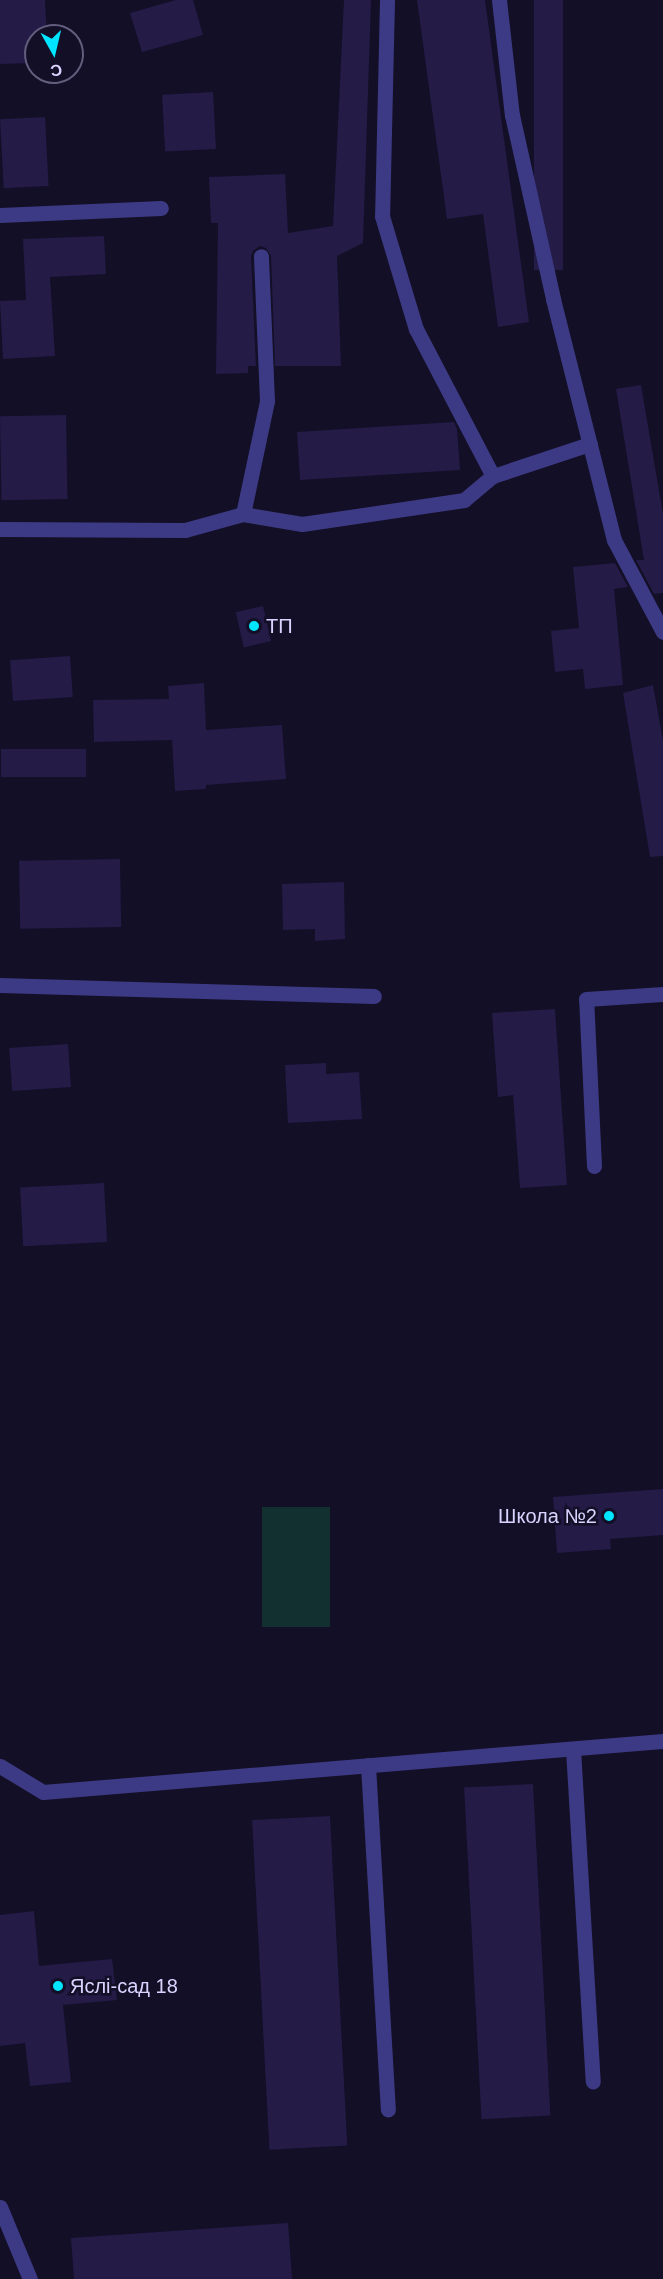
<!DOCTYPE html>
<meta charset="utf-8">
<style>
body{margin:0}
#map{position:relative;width:663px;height:2279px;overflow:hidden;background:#130f26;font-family:Helvetica,sans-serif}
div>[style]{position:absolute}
.green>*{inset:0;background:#12302f;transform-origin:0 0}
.building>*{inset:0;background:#241b47;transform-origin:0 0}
.minor>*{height:15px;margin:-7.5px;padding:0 7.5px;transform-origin:7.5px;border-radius:7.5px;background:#3d3a85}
.dots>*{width:16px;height:16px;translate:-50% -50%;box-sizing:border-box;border:3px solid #130f26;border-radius:50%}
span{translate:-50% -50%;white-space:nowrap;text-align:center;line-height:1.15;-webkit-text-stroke:5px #130f26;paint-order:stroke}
.poi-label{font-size:20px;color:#d9d4ff}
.left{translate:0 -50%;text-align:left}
.right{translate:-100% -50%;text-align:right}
.north{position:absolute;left:24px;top:24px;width:60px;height:60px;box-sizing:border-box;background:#130f26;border:2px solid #625e7d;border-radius:50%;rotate:172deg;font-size:16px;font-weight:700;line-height:24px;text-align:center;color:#d9d4ff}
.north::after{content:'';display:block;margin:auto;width:21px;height:27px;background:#00e5ff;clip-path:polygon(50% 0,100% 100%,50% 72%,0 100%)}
</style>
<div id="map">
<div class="green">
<i style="left:262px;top:1507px;width:68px;height:120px"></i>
</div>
<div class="building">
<i style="clip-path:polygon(0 0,45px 0,47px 36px,36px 36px,36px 63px,0 64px)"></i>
<i style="clip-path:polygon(176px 0,193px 0,203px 35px,142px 52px,130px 13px)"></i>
<i style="clip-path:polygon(344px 0,371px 0,363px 243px,337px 256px,341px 366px,275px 366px,271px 256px,266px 248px,260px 246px,253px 251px,251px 256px,256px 366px,248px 366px,248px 373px,216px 374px,218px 223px,211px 223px,209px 177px,285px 174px,288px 233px,333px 226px)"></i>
<i style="clip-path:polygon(417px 0,485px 0,529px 322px,498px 327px,483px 214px,447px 219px)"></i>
<i style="left:534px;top:0;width:29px;height:270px"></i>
<i style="left:213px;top:92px;width:57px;height:51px;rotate:87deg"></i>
<i style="left:45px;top:117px;width:69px;height:45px;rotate:87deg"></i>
<i style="clip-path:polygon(104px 236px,106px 274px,50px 277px,55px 356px,3px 359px,0 301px,26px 300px,23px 239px)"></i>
<i style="clip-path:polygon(641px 385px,663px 514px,663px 593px,654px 594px,636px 560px,644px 560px,616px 389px)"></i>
<i style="left:66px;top:415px;width:84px;height:66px;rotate:89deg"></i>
<i style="clip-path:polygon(454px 422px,457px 429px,460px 470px,300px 480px,297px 432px)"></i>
<i style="clip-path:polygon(615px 563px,628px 587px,614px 589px,623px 685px,585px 689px,583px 669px,555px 672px,551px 631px,579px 628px,573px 567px)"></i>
<i style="left:263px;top:606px;width:36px;height:28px;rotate:77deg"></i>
<i style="left:70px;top:656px;width:41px;height:60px;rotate:86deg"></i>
<i style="clip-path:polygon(204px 683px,206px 730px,282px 725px,286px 779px,206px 785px,206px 789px,175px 791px,172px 740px,94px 742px,93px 700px,169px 699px,168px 686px)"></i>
<i style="clip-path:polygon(653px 685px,663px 741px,663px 856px,650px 857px,623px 693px)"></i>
<i style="left:1px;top:749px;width:85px;height:28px"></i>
<i style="left:120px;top:859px;width:68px;height:101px;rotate:89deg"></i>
<i style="clip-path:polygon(344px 882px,345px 939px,315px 941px,315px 929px,283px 930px,282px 884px)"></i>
<i style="clip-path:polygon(555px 1009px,567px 1185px,520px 1188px,513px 1095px,498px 1097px,492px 1013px)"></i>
<i style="left:68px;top:1044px;width:43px;height:59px;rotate:86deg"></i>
<i style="clip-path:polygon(326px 1063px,326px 1074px,359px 1072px,362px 1119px,288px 1123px,285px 1065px)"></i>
<i style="left:104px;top:1183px;width:59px;height:84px;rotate:87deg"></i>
<i style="clip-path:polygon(663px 1489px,663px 1535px,610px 1539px,611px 1549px,557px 1553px,553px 1497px)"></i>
<i style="left:533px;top:1784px;width:332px;height:69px;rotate:87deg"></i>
<i style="left:330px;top:1816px;width:330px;height:78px;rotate:87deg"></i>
<i style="clip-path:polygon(34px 1911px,39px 1966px,112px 1959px,117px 2000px,63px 2005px,71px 2082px,30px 2086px,25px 2043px,0 2046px,0 1915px)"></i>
<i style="clip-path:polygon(288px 2223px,292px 2279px,74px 2279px,71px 2238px)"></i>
</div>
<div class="minor">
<i style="left:387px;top:0;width:216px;rotate:91.3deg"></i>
<i style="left:382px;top:216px;width:118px;rotate:73.3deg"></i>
<i style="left:416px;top:329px;width:166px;rotate:62.4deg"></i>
<i style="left:499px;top:0;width:116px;rotate:83.6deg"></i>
<i style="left:512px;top:115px;width:189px;rotate:77.4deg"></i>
<i style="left:553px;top:299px;width:249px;rotate:75.8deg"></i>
<i style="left:614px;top:540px;width:104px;rotate:62deg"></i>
<i style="left:0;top:215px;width:161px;rotate:-2.5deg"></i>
<i style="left:243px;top:514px;width:60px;rotate:9.6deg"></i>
<i style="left:302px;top:524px;width:164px;rotate:-8.4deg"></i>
<i style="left:464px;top:500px;width:38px;rotate:-40deg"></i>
<i style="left:493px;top:476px;width:102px;rotate:-18.3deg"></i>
<i style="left:0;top:529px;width:185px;rotate:0.3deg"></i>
<i style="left:185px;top:530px;width:60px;rotate:-15.4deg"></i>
<i style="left:243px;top:514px;width:116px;rotate:-78deg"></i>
<i style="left:267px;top:401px;width:145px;rotate:-92.4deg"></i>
<i style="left:0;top:985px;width:374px;rotate:1.7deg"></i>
<i style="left:594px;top:1166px;width:167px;rotate:-92.7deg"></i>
<i style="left:586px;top:999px;width:77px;rotate:-3.7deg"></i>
<i style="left:573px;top:1749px;width:333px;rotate:86.6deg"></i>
<i style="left:368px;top:1765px;width:345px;rotate:86.7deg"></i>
<i style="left:0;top:1766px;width:50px;rotate:31.2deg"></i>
<i style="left:43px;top:1792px;width:622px;rotate:-4.7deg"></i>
<i style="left:0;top:2207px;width:78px;rotate:67.4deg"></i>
</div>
<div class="dots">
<i style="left:254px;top:626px;background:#00e5ff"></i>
<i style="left:609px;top:1516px;background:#00e5ff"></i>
<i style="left:58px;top:1986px;background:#00e5ff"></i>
</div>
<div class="poi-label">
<span class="left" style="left:266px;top:626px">ТП</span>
<span class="right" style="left:597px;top:1516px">Школа №2</span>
<span class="left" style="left:70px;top:1986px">Яслі-сад 18</span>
</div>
<div class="north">С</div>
</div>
